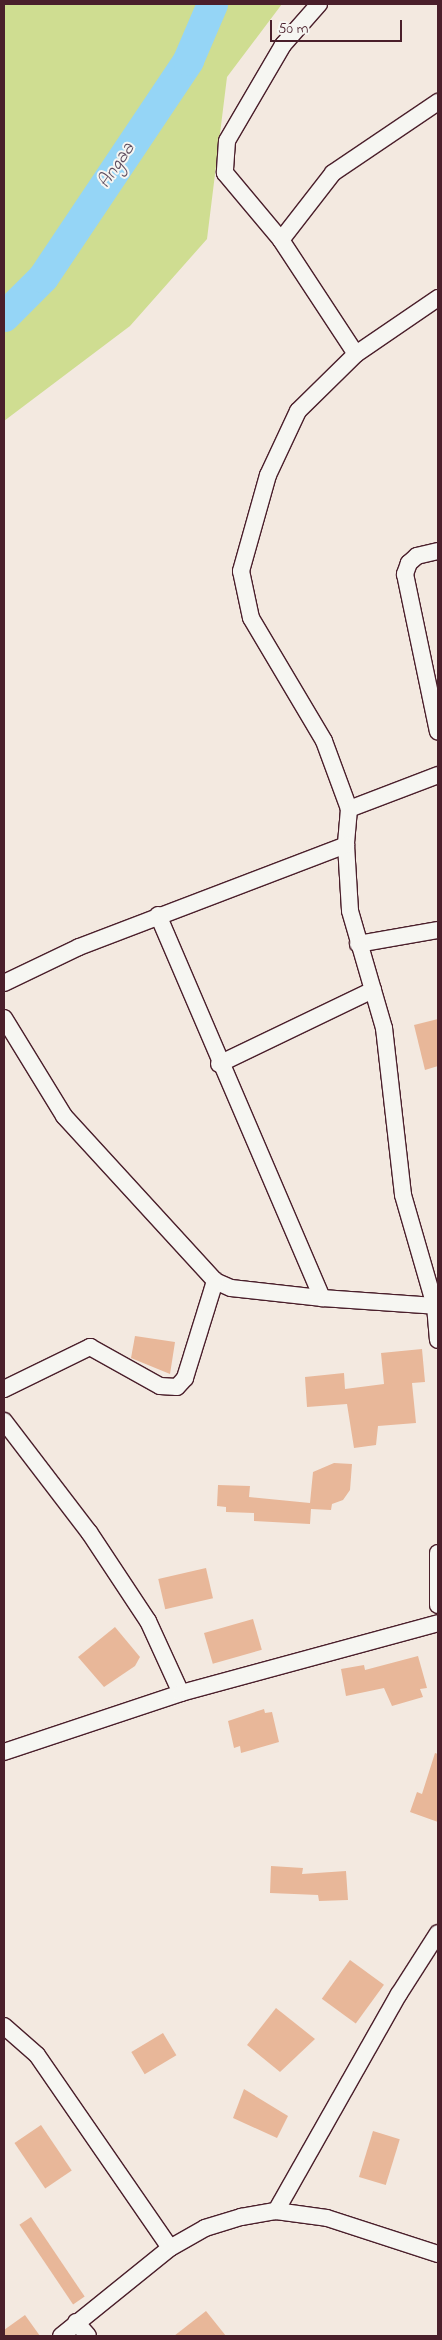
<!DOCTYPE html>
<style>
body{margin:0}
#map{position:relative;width:442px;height:2340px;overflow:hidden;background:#f3e9e0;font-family:"Indie Flower",sans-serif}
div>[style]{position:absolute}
.green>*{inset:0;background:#cfdd91}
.river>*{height:31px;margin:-15.5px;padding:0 15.5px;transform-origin:15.5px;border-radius:15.5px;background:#95d5f6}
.building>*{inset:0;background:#e8b799;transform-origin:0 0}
.roads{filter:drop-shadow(1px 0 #4a1f2b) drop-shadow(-1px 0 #4a1f2b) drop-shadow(0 1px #4a1f2b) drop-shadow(0 -1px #4a1f2b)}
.street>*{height:16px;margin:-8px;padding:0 8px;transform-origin:8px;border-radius:8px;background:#f6f6f2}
span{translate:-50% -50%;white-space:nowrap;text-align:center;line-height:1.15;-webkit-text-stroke:4px #f6f6f2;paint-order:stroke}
.water-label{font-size:19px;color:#5d4c5e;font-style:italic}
.frame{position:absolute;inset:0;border:5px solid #4a1f2b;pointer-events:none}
.scale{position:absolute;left:270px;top:20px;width:132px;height:22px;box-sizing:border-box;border:2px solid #4a1f2b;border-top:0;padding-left:6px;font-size:15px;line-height:18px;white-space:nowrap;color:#4a1f2b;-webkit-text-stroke:4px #f6f6f2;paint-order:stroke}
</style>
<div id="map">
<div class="green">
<i style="clip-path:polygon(4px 4px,282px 4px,227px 77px,207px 239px,130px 326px,4px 421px)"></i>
</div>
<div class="river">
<i style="left:4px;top:316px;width:55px;rotate:-45deg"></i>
<i style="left:43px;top:277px;width:261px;rotate:-56.2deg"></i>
<i style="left:188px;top:60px;width:61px;rotate:-66.8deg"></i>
</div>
<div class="building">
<i style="clip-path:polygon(438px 1019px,438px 1066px,425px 1070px,414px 1025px)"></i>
<i style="clip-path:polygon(135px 1336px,175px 1342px,170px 1374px,131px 1358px)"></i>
<i style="clip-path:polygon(422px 1349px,425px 1382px,412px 1383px,416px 1423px,378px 1426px,376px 1445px,354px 1448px,347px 1404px,307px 1407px,305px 1377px,344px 1373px,345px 1389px,384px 1384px,381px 1353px)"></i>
<i style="clip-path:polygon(334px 1463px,352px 1464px,350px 1490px,343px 1500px,332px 1504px,331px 1510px,311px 1509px,310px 1524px,254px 1521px,254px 1513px,226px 1512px,226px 1507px,217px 1506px,218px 1485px,250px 1486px,249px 1497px,310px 1503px,313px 1472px)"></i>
<i style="left:206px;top:1568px;width:31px;height:49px;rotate:77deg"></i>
<i style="left:253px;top:1619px;width:32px;height:51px;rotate:74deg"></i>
<i style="clip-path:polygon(115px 1627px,140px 1657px,135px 1666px,104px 1687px,78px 1657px)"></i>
<i style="clip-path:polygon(418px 1656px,427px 1688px,420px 1689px,423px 1697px,392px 1706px,384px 1688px,346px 1696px,341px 1669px,364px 1665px,365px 1670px)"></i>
<i style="clip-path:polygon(264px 1709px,265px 1713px,272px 1712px,279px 1742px,241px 1753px,240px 1746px,234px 1748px,228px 1721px)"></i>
<i style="clip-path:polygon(435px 1753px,438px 1754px,438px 1822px,410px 1812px,417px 1792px,422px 1794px)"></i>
<i style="clip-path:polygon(271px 1866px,303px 1868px,302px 1874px,346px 1871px,348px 1900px,319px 1901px,318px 1895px,270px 1893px)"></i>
<i style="left:350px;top:1960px;width:42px;height:48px;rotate:36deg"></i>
<i style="clip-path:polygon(276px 2008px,315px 2039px,280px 2072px,247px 2045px)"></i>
<i style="left:163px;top:2033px;width:26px;height:37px;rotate:59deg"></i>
<i style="clip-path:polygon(244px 2089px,288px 2116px,277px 2138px,233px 2118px)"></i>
<i style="left:41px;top:2125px;width:55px;height:32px;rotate:56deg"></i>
<i style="left:373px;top:2131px;width:28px;height:48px;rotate:17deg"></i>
<i style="left:31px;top:2217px;width:96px;height:14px;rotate:56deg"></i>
<i style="clip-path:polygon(206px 2311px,226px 2336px,174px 2336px)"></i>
<i style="clip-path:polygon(25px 2315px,40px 2336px,4px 2336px,4px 2330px)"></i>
</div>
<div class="roads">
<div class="street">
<i style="left:319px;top:4px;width:55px;rotate:131.3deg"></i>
<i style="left:283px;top:45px;width:111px;rotate:120.3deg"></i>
<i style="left:227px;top:141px;width:32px;rotate:94deg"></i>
<i style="left:225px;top:173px;width:87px;rotate:50.1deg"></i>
<i style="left:281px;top:240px;width:136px;rotate:56.7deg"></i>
<i style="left:281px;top:240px;width:85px;rotate:-52.2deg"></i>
<i style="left:333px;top:173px;width:127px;rotate:-34.1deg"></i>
<i style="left:438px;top:298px;width:99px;rotate:145.7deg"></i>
<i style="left:356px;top:354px;width:81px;rotate:135.5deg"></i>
<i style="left:298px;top:411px;width:71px;rotate:115.1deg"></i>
<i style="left:268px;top:475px;width:100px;rotate:105.7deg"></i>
<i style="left:241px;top:571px;width:48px;rotate:78deg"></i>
<i style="left:251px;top:618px;width:143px;rotate:59.3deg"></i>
<i style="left:324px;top:741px;width:72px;rotate:69.8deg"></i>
<i style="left:349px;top:809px;width:36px;rotate:95deg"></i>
<i style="left:346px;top:845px;width:66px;rotate:86.5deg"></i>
<i style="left:350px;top:911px;width:122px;rotate:73.8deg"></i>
<i style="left:384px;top:1028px;width:168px;rotate:83.5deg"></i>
<i style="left:403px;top:1195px;width:116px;rotate:73.9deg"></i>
<i style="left:435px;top:1306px;width:34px;rotate:85deg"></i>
<i style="left:438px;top:551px;width:22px;rotate:167deg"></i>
<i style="left:417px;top:556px;width:11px;rotate:139deg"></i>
<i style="left:409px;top:563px;width:12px;rotate:110deg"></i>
<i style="left:405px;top:574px;width:161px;rotate:78.2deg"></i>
<i style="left:349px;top:809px;width:95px;rotate:-20.9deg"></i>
<i style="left:158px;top:915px;width:417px;rotate:66.8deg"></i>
<i style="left:358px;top:944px;width:81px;rotate:-9.9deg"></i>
<i style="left:4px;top:983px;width:83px;rotate:-25.6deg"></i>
<i style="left:79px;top:947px;width:286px;rotate:-20.9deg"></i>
<i style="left:4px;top:1018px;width:115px;rotate:58.5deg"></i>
<i style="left:64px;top:1116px;width:224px;rotate:47.5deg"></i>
<i style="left:215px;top:1281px;width:17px;rotate:24deg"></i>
<i style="left:231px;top:1288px;width:92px;rotate:6.3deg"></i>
<i style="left:322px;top:1298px;width:113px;rotate:4deg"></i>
<i style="left:219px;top:1064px;width:171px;rotate:-25.7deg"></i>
<i style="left:4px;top:1389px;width:96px;rotate:-26deg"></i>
<i style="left:90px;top:1347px;width:80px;rotate:29.1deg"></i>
<i style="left:160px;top:1386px;width:17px;rotate:3deg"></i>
<i style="left:177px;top:1387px;width:12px;rotate:-48deg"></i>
<i style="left:185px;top:1378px;width:102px;rotate:-72.8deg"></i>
<i style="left:4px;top:1421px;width:140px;rotate:52.6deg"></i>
<i style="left:89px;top:1532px;width:107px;rotate:56.5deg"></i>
<i style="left:148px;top:1621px;width:79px;rotate:65.4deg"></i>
<i style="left:438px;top:1553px;width:52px;rotate:90deg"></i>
<i style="left:4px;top:1752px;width:187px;rotate:-18.4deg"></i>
<i style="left:181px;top:1693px;width:266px;rotate:-15.2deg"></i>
<i style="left:4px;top:2026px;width:44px;rotate:41.3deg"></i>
<i style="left:37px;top:2055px;width:234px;rotate:55.4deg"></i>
<i style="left:276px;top:2211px;width:249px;rotate:-60.5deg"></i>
<i style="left:399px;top:1994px;width:72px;rotate:-57.4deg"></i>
<i style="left:76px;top:2322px;width:18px;rotate:49deg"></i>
<i style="left:61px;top:2336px;width:140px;rotate:-38.9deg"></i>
<i style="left:170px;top:2248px;width:40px;rotate:-29.7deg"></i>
<i style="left:205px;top:2228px;width:38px;rotate:-17deg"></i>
<i style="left:241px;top:2217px;width:36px;rotate:-10deg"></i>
<i style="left:276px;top:2211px;width:51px;rotate:7.8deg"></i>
<i style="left:327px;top:2218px;width:117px;rotate:18deg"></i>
</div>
</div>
<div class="water-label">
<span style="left:117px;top:166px;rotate:-56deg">Angaa</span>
</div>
<div class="frame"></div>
<div class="scale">50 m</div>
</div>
